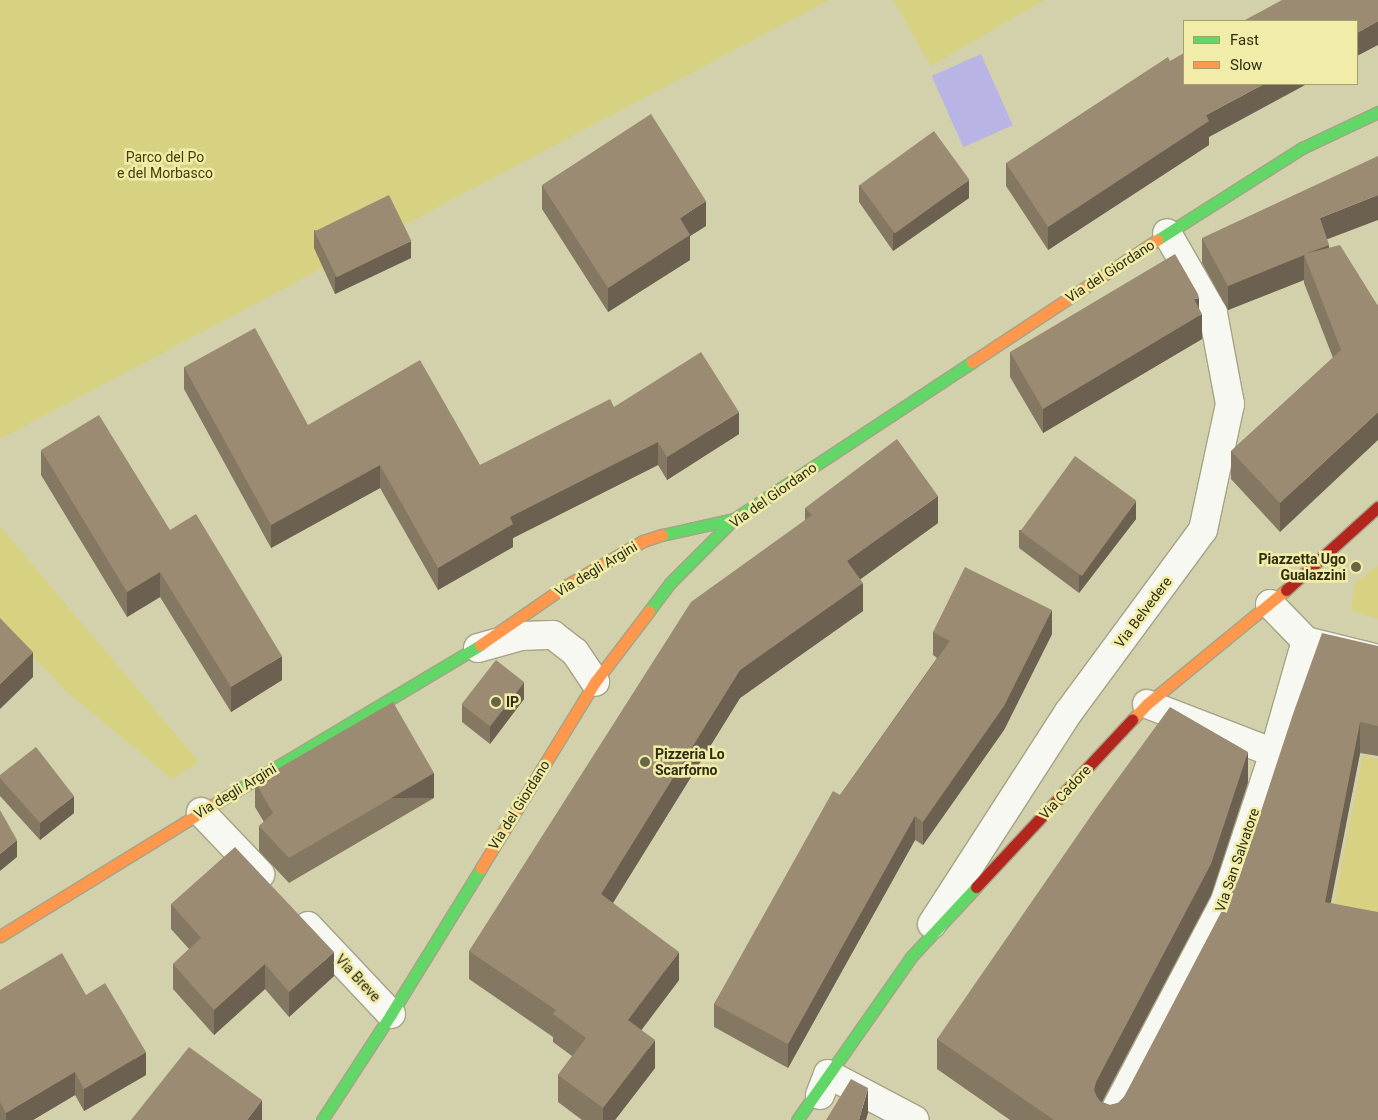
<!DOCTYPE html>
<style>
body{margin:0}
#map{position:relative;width:1378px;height:1120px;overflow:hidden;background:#d3d1ac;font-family:Roboto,sans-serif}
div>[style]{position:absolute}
.green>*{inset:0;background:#d6d281}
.water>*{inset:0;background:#b8b4e6;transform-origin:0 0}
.roads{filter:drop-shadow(1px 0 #a4a385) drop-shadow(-1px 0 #a4a385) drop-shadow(0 1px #a4a385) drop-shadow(0 -1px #a4a385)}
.street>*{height:28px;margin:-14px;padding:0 14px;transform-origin:14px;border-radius:14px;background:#f8f8f3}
.fast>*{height:11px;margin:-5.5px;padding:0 5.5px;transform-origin:5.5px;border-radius:5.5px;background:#63d668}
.slow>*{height:11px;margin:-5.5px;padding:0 5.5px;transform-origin:5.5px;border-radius:5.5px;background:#ff974d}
.jam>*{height:11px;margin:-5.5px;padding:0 5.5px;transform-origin:5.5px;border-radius:5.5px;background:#b3261e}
.wall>*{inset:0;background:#857862}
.shaded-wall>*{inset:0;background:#6c6150;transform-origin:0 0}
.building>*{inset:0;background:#9b8b72;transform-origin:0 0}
.dots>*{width:14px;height:14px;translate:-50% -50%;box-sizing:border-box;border:2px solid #f1eda8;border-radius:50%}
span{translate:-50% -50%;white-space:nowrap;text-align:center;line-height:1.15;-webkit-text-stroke:5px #f1eda8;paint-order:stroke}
.park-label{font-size:14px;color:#444005}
.street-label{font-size:14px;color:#2e2c11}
.poi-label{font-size:14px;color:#2e2c11;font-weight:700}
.right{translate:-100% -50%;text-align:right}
.left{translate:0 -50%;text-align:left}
.legend{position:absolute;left:1183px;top:20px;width:175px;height:65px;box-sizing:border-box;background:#f1eda8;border:1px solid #a3a06c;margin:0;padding:6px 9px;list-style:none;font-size:15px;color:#2e2c11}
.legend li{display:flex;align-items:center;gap:10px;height:25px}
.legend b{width:25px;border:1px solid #a3a06c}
</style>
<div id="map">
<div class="green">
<i style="clip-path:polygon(0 0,829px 0,0 439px)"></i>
<i style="clip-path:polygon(893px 0,1044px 0,931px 66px)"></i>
<i style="clip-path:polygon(0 526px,199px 762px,172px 779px,68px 693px,0 622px)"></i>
<i style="clip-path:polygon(1378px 565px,1378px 619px,1351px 610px,1355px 583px)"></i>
<i style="clip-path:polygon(1363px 756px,1378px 759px,1378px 940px,1329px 930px)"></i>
</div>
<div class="water">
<i style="left:981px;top:54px;width:78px;height:54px;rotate:66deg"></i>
</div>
<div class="roads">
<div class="street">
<i style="left:1270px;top:604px;width:52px;rotate:45.8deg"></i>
<i style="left:1306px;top:641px;width:74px;rotate:14deg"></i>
<i style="left:478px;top:648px;width:45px;rotate:-15.6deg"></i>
<i style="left:521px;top:636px;width:32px;rotate:-2deg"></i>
<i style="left:553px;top:635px;width:28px;rotate:38deg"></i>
<i style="left:575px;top:652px;width:36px;rotate:56deg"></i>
<i style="left:1147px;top:704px;width:136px;rotate:21.1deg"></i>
<i style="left:201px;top:812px;width:86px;rotate:46.4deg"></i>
<i style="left:932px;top:924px;width:251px;rotate:-57.2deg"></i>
<i style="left:1068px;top:713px;width:227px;rotate:-53.6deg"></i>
<i style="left:1203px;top:530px;width:129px;rotate:-77.9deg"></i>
<i style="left:1230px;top:404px;width:93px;rotate:-100.6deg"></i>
<i style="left:1213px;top:313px;width:92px;rotate:-119.9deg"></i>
<i style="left:308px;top:926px;width:121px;rotate:46.7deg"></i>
<i style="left:820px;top:1095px;width:22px;rotate:-69deg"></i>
<i style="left:828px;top:1074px;width:98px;rotate:27.9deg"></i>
<i style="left:1110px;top:1120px;width:247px;rotate:-62.3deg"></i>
<i style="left:1225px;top:901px;width:156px;rotate:-71.7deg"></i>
<i style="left:1274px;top:753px;width:116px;rotate:-74.1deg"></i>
</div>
<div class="fast">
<i style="left:1157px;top:240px;width:172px;rotate:-32.4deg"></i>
<i style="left:1302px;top:148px;width:84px;rotate:-25.3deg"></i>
<i style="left:662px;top:535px;width:74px;rotate:-12.5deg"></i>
<i style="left:649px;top:611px;width:35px;rotate:-53deg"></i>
<i style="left:670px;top:583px;width:91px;rotate:-45deg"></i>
<i style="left:734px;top:519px;width:285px;rotate:-33.4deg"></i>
<i style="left:228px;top:796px;width:294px;rotate:-30.9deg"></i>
<i style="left:322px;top:1120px;width:126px;rotate:-56.9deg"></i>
<i style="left:391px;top:1014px;width:172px;rotate:-58.3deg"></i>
<i style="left:797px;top:1120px;width:199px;rotate:-55deg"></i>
<i style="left:911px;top:957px;width:96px;rotate:-47.1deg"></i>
</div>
<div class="slow">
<i style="left:972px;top:362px;width:222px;rotate:-33.4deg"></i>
<i style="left:480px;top:645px;width:106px;rotate:-34.6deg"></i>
<i style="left:567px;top:585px;width:88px;rotate:-30.1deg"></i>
<i style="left:643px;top:541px;width:20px;rotate:-18deg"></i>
<i style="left:1132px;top:720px;width:22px;rotate:-47deg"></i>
<i style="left:1147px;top:704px;width:180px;rotate:-39.4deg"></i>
<i style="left:481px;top:868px;width:218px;rotate:-58.5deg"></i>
<i style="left:595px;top:682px;width:89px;rotate:-52.7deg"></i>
<i style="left:0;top:936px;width:268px;rotate:-31.6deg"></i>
</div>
<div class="jam">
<i style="left:1286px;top:590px;width:124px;rotate:-42.1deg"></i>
<i style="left:976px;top:887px;width:229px;rotate:-47deg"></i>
</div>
</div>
<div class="wall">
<i style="clip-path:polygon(1209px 137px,1209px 145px,1048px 250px,1006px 186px,1006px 163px)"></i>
<i style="clip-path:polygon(542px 185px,706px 226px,690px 236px,690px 260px,608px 312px,542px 209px)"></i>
<i style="clip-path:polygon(859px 185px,969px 198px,893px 251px,859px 202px)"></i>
<i style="clip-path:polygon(314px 230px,411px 258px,335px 294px,314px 248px)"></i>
<i style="clip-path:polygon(1202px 238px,1327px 240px,1329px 248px,1378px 306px,1280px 532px,1231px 479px,1231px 451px,1333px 358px,1304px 283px,1304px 280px,1228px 310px,1202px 263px)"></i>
<i style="clip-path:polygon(1199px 308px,1202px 339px,1043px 433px,1010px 377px,1010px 352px)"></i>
<i style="clip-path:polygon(184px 367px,308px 425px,480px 465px,614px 407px,739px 434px,667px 480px,658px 465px,513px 538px,513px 547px,438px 590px,380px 488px,271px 548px,184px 389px)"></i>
<i style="clip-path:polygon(41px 450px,170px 530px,282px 680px,231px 712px,160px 597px,127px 617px,41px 475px)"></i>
<i style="clip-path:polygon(805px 508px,938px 523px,860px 579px,863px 611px,740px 698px,613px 903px,679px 980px,641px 1030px,655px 1068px,615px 1120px,582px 1120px,558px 1102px,558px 1075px,572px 1056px,553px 1042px,553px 1037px,469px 979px,469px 951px,805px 520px)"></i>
<i style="clip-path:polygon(1136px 519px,1079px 593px,1019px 548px,1019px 530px)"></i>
<i style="clip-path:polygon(933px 632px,1052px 634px,1004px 730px,923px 845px,915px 840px,788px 1068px,714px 1027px,714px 1004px,840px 795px,937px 658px,933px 655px)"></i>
<i style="clip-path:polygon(1378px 646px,1378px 756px,1360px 753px,1330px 903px,1378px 1120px,1010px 1120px,937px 1069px,937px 1039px,1248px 782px,1211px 895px,1102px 1102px,1110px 1105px,1118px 1103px,1124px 1097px)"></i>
<i style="clip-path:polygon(524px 699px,490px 744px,462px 722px,462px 705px)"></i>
<i style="clip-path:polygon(0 775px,74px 813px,40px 840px,0 796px)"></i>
<i style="clip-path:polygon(255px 782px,434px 798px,289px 883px,259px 851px,259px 826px,264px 822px,255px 807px)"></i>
<i style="clip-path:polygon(171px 904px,334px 976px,289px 1017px,265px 989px,214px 1035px,173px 989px,173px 964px,189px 949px,171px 929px)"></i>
<i style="clip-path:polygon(0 990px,86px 995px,146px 1075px,84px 1111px,75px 1095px,33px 1120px,0 1120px)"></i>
</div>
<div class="shaded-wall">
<i style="clip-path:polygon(1378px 21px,1378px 45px,1357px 56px,1357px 33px)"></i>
<i style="clip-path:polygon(1264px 84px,1307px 84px,1209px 137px,1209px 145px,1048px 250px,1048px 227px,1206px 115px)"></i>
<i style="clip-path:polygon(969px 180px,969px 198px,893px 251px,893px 233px)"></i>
<i style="clip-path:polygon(1378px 195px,1378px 220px,1320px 242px,1320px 218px)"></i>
<i style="clip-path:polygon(706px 201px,706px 226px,690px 236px,690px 260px,608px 312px,608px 288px,680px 218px)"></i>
<i style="clip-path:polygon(411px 241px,411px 258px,335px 294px,335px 277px)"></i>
<i style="clip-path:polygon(1329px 245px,1329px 270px,1304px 255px)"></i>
<i style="clip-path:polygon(1304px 255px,1304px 280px,1228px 310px,1228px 286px)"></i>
<i style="clip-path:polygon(1199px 298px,1199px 316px,1202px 314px,1202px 339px,1043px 433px,1043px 409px,1194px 299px)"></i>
<i style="clip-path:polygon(739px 412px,739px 434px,667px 480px,667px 457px)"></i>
<i style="clip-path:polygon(1378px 412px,1378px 440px,1280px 532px,1280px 503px)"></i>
<i style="clip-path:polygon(658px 442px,658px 465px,513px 538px,513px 547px,438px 590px,438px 568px,510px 517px)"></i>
<i style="clip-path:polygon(380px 465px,380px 488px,271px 548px,271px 525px)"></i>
<i style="clip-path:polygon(938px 496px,938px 523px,847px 589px,847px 561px)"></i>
<i style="clip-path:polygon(1136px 501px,1136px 519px,1079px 593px,1079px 576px)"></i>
<i style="clip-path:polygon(160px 572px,160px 597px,127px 617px,127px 592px)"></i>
<i style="clip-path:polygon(863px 583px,863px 611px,740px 698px,601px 922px,601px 894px,740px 670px)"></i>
<i style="clip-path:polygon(1052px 610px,1052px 634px,1004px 730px,923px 845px,923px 822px)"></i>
<i style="clip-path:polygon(33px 652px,33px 677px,0 709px,0 684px)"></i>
<i style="clip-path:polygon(282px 656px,282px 680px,231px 712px,231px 687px)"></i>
<i style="clip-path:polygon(524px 682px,524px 699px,490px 744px,490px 727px)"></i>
<i style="clip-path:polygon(1360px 722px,1360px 753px,1325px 933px,1325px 902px)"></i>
<i style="clip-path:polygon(1248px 752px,1248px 782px,1211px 895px,1096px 1113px,1094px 1090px,1096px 1082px)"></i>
<i style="left:434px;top:773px;width:25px;height:168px;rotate:90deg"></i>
<i style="clip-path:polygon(74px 796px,74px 813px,40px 840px,40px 823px)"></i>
<i style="clip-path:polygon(915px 816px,915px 840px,788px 1068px,788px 1044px)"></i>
<i style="clip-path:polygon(17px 840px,17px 857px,0 871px,0 854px)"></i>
<i style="clip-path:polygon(334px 952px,334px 976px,289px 1017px,289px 992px)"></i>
<i style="clip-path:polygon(679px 952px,679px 980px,628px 1048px,628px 1020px)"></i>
<i style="clip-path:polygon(265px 964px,265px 989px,214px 1035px,214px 1010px)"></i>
<i style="clip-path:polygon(655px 1040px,655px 1068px,615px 1120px,603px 1120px,603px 1108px)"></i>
<i style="clip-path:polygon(146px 1052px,146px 1075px,84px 1111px,84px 1089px)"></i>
<i style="clip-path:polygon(75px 1072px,75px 1095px,33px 1120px,6px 1120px,6px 1113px)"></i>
<i style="clip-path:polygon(868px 1088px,868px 1113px,866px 1120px,859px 1120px)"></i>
<i style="clip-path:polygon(262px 1100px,262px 1120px,247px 1120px)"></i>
</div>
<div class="building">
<i style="clip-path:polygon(1282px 0,1378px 0,1378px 21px,1357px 33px,1357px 21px,1243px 21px)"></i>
<i style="clip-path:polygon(1184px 53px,1184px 84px,1264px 84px,1206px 115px,1209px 121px,1048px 227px,1006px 163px,1168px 57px,1170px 61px)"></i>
<i style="clip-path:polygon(651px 114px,706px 201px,680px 218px,690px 235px,608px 288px,542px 185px)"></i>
<i style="left:934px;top:131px;width:60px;height:92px;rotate:54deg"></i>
<i style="clip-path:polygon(1378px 156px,1378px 195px,1320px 218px,1329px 245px,1304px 254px,1304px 255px,1228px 286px,1202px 238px)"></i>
<i style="left:389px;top:195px;width:51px;height:83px;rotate:64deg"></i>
<i style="clip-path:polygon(1340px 245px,1378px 306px,1378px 412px,1280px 503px,1231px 451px,1341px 350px,1304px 254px)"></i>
<i style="clip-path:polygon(1175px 254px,1198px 294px,1199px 298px,1194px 299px,1202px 314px,1043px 409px,1010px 352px)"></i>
<i style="clip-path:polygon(255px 328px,308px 425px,420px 360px,480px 465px,610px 399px,614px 407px,701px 352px,739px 412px,667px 457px,658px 442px,510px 517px,513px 524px,438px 568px,380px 465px,271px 525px,184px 367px)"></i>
<i style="clip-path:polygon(99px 415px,170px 530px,196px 514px,282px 656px,231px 687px,160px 572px,127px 592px,41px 450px)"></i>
<i style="clip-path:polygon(897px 439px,938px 496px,847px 561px,863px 583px,740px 670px,601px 894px,679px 952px,628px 1020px,655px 1040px,603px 1108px,558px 1075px,586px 1038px,553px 1014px,556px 1010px,469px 951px,691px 602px,812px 515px,805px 508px)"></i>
<i style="left:1075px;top:456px;width:76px;height:93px;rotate:36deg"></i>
<i style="clip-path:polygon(965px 567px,1052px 610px,1004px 706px,923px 822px,915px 816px,788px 1044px,714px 1004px,833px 791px,840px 795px,950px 641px,933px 632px)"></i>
<i style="clip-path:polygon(0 618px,33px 652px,0 684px)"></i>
<i style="clip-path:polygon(1322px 633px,1378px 646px,1378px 726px,1360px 722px,1325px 902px,1378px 912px,1378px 1120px,1054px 1120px,937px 1039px,1097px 807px,1170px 707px,1248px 752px,1211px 864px,1096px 1082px,1094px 1090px,1097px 1097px,1102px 1103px,1110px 1105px,1118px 1103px,1124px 1097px,1239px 878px,1293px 714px)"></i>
<i style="left:496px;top:660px;width:36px;height:56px;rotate:38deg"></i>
<i style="clip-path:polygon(393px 702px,434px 773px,289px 858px,259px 826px,273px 813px,255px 782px)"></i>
<i style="clip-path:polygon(36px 747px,74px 796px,40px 823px,0 778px,0 775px)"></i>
<i style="clip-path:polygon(0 810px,17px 840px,0 854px)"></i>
<i style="clip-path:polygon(235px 847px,334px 952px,289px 992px,265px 964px,214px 1010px,173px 964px,201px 938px,171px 904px)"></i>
<i style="clip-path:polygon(62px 953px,86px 995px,105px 983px,146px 1052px,84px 1089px,75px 1072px,6px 1113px,0 1102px,0 990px)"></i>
<i style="clip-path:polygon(189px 1047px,262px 1100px,247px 1120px,131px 1120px)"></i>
<i style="clip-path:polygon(851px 1079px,868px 1088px,859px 1120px,826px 1120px)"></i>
</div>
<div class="dots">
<i style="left:1356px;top:567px;background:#686647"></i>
<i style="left:496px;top:702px;background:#686647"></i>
<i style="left:645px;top:762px;background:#686647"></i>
</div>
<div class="park-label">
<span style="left:165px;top:165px">Parco del Po<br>e del Morbasco</span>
</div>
<div class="street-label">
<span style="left:1110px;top:271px;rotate:-33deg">Via del Giordano</span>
<span style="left:773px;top:495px;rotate:-35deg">Via del Giordano</span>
<span style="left:596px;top:569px;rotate:-31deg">Via degli Argini</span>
<span style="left:1143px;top:612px;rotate:-53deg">Via Belvedere</span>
<span style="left:235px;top:791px;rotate:-31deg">Via degli Argini</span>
<span style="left:1065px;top:792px;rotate:-47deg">Via Cadore</span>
<span style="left:519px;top:805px;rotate:-58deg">Via del Giordano</span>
<span style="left:1237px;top:860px;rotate:-71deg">Via San Salvatore</span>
<span style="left:358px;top:978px;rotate:47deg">Via Breve</span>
</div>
<div class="poi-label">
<span class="right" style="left:1346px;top:567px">Piazzetta Ugo<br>Gualazzini</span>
<span class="left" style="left:506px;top:702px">IP</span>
<span class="left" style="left:655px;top:762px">Pizzeria Lo<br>Scarforno</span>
</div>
<ul class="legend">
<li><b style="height:6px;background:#63d668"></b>Fast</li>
<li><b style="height:6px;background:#ff974d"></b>Slow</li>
</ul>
</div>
